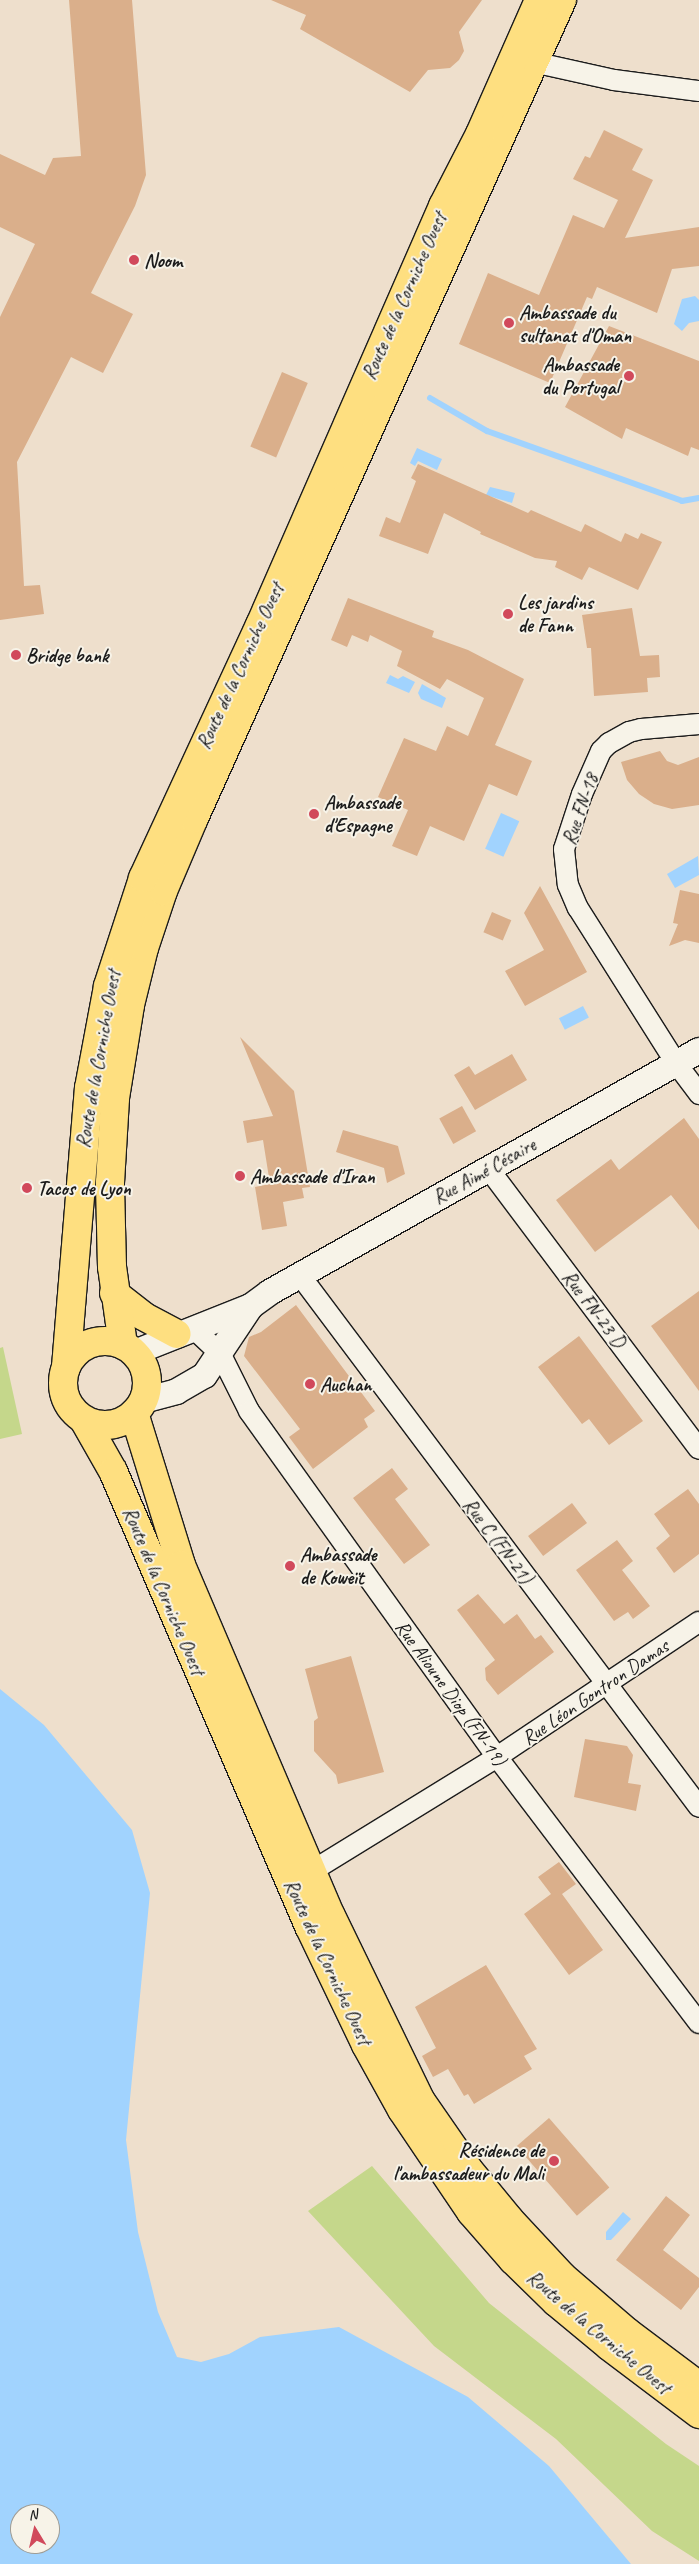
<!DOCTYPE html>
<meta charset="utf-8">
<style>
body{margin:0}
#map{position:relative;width:699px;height:2564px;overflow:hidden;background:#eedfcc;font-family:Caveat,sans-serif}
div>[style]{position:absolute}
.green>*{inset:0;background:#c5d78b}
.water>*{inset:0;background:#a1d3fe;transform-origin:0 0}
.stream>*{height:6px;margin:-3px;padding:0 3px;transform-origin:3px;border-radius:3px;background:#a1d3fe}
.building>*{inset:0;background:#daaf8b;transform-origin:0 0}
.roads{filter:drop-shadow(1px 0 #1c1c1c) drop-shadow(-1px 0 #1c1c1c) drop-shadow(0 1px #1c1c1c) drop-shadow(0 -1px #1c1c1c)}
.minor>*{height:20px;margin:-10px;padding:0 10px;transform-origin:10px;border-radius:10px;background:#f7f3e8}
.tertiary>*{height:25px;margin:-12.5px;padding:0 12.5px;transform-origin:12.5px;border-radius:12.5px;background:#f7f3e8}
.trunk>*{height:28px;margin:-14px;padding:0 14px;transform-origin:14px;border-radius:14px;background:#fedf80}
.trunk>.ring{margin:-14px;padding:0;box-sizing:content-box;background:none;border:28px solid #fedf80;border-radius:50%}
.dots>*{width:14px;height:14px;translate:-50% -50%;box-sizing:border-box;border:2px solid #f7f3e8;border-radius:50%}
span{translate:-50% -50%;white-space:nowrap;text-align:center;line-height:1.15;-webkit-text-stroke:4px #f7f3e8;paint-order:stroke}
.poi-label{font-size:20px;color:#1c1c1c;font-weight:700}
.left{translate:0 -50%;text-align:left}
.right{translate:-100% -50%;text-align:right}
.street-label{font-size:20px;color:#1c1c1c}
.north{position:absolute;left:10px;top:2504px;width:50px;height:50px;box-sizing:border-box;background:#f7f3e8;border:1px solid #9f9d96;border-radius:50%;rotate:351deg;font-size:14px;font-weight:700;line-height:20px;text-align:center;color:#1c1c1c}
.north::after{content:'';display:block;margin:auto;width:18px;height:22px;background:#d1495b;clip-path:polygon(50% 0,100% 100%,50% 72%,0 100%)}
</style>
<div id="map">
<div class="green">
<i style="clip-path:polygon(3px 1347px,22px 1434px,0 1439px,0 1348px)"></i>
<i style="clip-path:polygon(372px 2166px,489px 2303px,666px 2444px,699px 2466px,699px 2561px,652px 2531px,556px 2439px,434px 2346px,308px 2211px)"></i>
</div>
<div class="water">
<i style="clip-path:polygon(695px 296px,699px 300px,699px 321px,689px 323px,682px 331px,674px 324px,682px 299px)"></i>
<i style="clip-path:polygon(417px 448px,442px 459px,437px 470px,418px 461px,415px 466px,410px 463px)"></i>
<i style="clip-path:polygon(490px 487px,515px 493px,512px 503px,486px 495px)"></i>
<i style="clip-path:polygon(390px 675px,398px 679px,403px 676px,415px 682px,409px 693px,386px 683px)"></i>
<i style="clip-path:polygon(422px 684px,446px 698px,442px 708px,421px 699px,418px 693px)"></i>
<i style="left:501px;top:813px;width:20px;height:39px;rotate:24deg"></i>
<i style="clip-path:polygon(698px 856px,699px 875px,675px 888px,667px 874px)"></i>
<i style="left:583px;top:1006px;width:13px;height:27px;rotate:63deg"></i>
<i style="clip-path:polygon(evenodd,0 1689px,44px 1725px,132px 1830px,150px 1893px,126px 2140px,138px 2232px,158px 2312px,177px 2357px,201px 2362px,229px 2354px,260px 2337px,339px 2327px,468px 2397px,549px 2466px,631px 2564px,0 2564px,0 1689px,20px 2514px,50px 2514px,50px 2544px,20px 2544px,20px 2514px)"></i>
<i style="clip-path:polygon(623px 2212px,631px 2219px,611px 2240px,606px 2240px,606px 2232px)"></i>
</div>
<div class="stream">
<i style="left:430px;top:398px;width:66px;rotate:30.1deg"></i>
<i style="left:487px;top:431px;width:207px;rotate:19.7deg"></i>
<i style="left:682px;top:501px;width:17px;rotate:-10deg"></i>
</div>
<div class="building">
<i style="clip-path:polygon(69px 0,132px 0,146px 175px,135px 206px,91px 293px,133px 314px,103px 373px,71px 357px,17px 462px,24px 586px,40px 585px,44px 614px,0 620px,0 317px,35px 244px,0 227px,0 154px,45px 175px,53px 158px,81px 156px)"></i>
<i style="clip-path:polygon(271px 0,482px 0,459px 32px,464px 51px,459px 60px,450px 68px,428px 70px,410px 92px,300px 29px,306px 15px)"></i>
<i style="clip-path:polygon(604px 130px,643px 149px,632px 170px,653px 180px,625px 238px,699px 227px,699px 266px,672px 269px,657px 313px,597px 287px,592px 299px,587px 297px,550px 383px,459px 344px,488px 273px,539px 295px,573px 215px,604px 228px,618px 200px,573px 179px,585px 156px,590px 158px)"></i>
<i style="clip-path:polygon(609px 326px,699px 361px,699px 450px,691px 447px,688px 456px,626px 428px,622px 439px,565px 407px)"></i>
<i style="left:282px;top:372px;width:28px;height:81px;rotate:23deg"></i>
<i style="clip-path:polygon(418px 464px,528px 513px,531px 510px,581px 532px,585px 524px,621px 542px,625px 533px,638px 539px,641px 533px,662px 542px,638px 590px,589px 567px,582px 580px,555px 567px,557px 561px,535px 558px,480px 534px,481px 532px,444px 513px,428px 554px,379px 536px,386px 517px,400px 523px,416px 481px,411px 478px)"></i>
<i style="clip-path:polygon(348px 598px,434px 631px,432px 637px,468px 650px,524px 679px,495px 745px,532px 761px,517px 796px,489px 784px,464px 841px,430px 826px,417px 856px,392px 846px,408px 810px,378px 797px,404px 738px,436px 751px,447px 726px,468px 736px,484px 698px,447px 679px,440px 689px,397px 666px,402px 651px,370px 635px,368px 642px,352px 635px,347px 647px,331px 640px)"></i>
<i style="clip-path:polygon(632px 608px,640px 656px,659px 655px,660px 677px,647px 678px,648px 692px,594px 696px,591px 648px,587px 648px,582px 615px)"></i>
<i style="clip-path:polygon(660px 751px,667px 761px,678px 765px,699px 757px,699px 805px,672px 809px,654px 804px,639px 794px,627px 780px,621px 762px)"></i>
<i style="clip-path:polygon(540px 886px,587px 972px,525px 1006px,505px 971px,544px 950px,524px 913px)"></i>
<i style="clip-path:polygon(680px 890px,699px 894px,699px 943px,685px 940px,669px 946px,678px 924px,673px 923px)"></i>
<i style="left:492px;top:912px;width:21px;height:22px;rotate:23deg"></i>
<i style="clip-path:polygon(240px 1037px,294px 1091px,310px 1187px,302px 1188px,304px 1198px,283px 1202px,287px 1226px,262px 1230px,255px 1187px,270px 1184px,263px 1140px,247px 1143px,243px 1121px,273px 1116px)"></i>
<i style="clip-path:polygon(512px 1054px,527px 1080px,475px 1110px,454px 1075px,469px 1066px,475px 1075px)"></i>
<i style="left:462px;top:1106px;width:29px;height:26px;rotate:61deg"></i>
<i style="clip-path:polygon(684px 1118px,699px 1139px,699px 1230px,671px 1195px,595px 1252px,556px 1200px,611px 1159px,619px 1170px)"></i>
<i style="clip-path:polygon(343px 1130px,398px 1146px,405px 1174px,387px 1183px,384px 1168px,336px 1152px)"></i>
<i style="clip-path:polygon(699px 1291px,699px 1391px,651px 1326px)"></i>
<i style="clip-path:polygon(296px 1305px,375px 1411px,364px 1419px,368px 1427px,313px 1469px,289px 1437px,300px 1429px,244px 1356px,249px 1337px,261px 1332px)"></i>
<i style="clip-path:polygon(579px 1336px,643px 1421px,609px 1445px,589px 1419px,582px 1424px,538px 1367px)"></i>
<i style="clip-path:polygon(392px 1468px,408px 1489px,395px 1499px,430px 1545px,404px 1564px,353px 1498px)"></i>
<i style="clip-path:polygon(688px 1489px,699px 1504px,699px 1554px,674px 1573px,656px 1548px,670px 1536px,654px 1514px)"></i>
<i style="left:572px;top:1503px;width:25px;height:55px;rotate:53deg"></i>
<i style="clip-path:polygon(617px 1540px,633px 1561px,622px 1570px,650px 1606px,633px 1619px,628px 1612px,614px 1621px,576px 1570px)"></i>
<i style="clip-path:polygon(478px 1594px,504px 1624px,517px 1614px,535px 1639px,541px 1635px,554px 1652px,498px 1695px,486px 1680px,485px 1668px,495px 1660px,457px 1610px)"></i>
<i style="clip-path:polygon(351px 1656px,384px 1772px,338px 1784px,336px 1775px,314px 1751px,314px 1721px,318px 1718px,305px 1669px)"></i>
<i style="clip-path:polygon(585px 1739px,627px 1746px,633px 1755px,628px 1783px,641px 1785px,636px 1811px,574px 1797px)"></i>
<i style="clip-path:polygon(559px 1862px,576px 1884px,562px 1894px,603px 1950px,569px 1975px,524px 1914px,551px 1894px,538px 1877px)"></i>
<i style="clip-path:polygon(486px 1965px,537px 2049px,524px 2056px,532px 2069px,474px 2104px,468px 2094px,464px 2096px,448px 2069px,433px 2077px,422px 2056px,436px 2048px,415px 2007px)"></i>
<i style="left:549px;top:2118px;width:92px;height:43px;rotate:49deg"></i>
<i style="clip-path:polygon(666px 2196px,690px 2215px,663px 2250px,699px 2278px,699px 2287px,681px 2310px,616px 2260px)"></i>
</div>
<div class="roads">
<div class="minor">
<i style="left:533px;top:62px;width:83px;rotate:12.5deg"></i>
<i style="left:614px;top:80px;width:86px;rotate:7.4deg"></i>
<i style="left:699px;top:724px;width:58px;rotate:175.1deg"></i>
<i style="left:641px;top:729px;width:12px;rotate:166deg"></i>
<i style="left:629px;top:732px;width:23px;rotate:151deg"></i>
<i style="left:609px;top:743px;width:11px;rotate:135deg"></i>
<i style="left:601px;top:751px;width:47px;rotate:113.8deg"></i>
<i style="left:582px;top:794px;width:58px;rotate:108.1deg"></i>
<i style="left:564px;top:849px;width:36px;rotate:84deg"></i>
<i style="left:568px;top:885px;width:25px;rotate:67deg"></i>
<i style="left:578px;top:908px;width:183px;rotate:57.7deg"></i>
<i style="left:676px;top:1063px;width:39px;rotate:53deg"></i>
<i style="left:488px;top:1168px;width:351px;rotate:53.1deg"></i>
<i style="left:299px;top:1274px;width:666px;rotate:53.11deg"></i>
<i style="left:194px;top:1329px;width:35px;rotate:43deg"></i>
<i style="left:220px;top:1353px;width:65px;rotate:63.4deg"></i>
<i style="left:249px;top:1411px;width:426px;rotate:54.4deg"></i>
<i style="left:497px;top:1757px;width:334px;rotate:52.8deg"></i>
<i style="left:312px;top:1871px;width:217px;rotate:-31.6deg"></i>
<i style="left:497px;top:1757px;width:243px;rotate:-33.8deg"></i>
</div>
<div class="tertiary">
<i style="left:134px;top:1352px;width:125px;rotate:-21.6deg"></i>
<i style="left:250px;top:1306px;width:24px;rotate:-36deg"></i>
<i style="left:269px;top:1292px;width:493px;rotate:-29.4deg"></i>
<i style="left:143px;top:1400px;width:34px;rotate:-15deg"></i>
<i style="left:176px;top:1391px;width:32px;rotate:-30deg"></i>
<i style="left:204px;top:1375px;width:83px;rotate:-56.3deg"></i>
</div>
<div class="trunk">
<i style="left:114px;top:1293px;width:37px;rotate:38deg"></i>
<i style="left:143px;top:1316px;width:38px;rotate:28deg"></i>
<i class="ring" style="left:63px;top:1341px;width:56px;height:56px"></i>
<i style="left:123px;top:1345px;width:79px;rotate:-98deg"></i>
<i style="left:112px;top:1267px;width:84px;rotate:-91.4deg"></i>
<i style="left:110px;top:1183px;width:85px;rotate:-86.6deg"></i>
<i style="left:115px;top:1098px;width:94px;rotate:-80.8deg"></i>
<i style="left:130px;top:1005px;width:59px;rotate:-76.2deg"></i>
<i style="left:144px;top:948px;width:60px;rotate:-71.6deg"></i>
<i style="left:163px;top:891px;width:79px;rotate:-67deg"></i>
<i style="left:194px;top:818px;width:897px;rotate:-65.78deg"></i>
<i style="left:66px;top:1367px;width:280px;rotate:-85.3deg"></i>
<i style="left:89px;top:1088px;width:104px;rotate:-79.4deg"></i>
<i style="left:108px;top:986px;width:114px;rotate:-72deg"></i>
<i style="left:143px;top:878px;width:279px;rotate:-65.2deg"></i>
<i style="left:260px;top:625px;width:457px;rotate:-66.4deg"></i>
<i style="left:443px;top:206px;width:81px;rotate:-62.8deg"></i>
<i style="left:480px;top:134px;width:146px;rotate:-66.2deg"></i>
<i style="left:134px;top:1413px;width:159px;rotate:72.8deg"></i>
<i style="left:181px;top:1565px;width:382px;rotate:66.9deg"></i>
<i style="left:331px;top:1916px;width:206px;rotate:64.1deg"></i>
<i style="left:421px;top:2101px;width:83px;rotate:55.3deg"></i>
<i style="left:468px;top:2169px;width:65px;rotate:50.6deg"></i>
<i style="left:509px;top:2219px;width:78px;rotate:47.1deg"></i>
<i style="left:562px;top:2276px;width:86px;rotate:40.7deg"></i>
<i style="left:627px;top:2332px;width:90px;rotate:36.9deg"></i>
<i style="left:84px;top:1420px;width:59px;rotate:60.4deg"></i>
<i style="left:113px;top:1471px;width:495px;rotate:66.7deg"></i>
<i style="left:309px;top:1926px;width:132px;rotate:64.4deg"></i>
<i style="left:366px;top:2045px;width:74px;rotate:61deg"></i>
<i style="left:402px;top:2110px;width:123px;rotate:55.9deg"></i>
<i style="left:471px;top:2212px;width:64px;rotate:48.8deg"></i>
<i style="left:513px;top:2260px;width:60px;rotate:44.3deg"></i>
<i style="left:556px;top:2302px;width:69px;rotate:39.7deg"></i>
<i style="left:609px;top:2346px;width:113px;rotate:37.1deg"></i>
</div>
</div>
<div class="dots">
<i style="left:134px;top:260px;background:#d1495b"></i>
<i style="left:509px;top:323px;background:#d1495b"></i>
<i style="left:629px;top:376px;background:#d1495b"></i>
<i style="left:508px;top:614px;background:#d1495b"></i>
<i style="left:16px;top:655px;background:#d1495b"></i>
<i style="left:314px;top:814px;background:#d1495b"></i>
<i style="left:240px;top:1176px;background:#d1495b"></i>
<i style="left:27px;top:1188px;background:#d1495b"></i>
<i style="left:310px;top:1384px;background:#d1495b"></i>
<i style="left:290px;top:1566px;background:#d1495b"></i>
<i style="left:554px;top:2161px;background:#d1495b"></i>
</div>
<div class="poi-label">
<span class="left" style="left:144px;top:260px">Noom</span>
<span class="left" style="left:519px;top:324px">Ambassade du<br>sultanat d'Oman</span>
<span class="right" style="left:619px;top:376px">Ambassade<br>du Portugal</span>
<span class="left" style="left:518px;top:614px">Les jardins<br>de Fann</span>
<span class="left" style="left:26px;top:655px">Bridge bank</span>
<span class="left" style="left:324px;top:814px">Ambassade<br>d'Espagne</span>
<span class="left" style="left:250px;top:1176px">Ambassade d'Iran</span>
<span class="left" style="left:37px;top:1188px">Tacos de Lyon</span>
<span class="left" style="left:320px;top:1384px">Auchan</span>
<span class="left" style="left:300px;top:1566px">Ambassade<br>de Koweït</span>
<span class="right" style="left:544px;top:2162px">Résidence de<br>l'ambassadeur du Mali</span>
</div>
<div class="street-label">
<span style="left:404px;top:296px;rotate:-66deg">Route de la Corniche Ouest</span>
<span style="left:240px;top:666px;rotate:-65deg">Route de la Corniche Ouest</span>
<span style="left:580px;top:809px;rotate:-71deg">Rue FN-18</span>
<span style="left:98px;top:1059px;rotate:-80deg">Route de la Corniche Ouest</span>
<span style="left:484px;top:1171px;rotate:-29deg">Rue Aimé Césaire</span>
<span style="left:594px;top:1309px;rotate:53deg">Rue FN-23 D</span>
<span style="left:498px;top:1541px;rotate:53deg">Rue C (FN-21)</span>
<span style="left:164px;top:1591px;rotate:67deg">Route de la Corniche Ouest</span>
<span style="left:595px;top:1692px;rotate:-34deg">Rue Léon Gontron Damas</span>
<span style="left:451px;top:1693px;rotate:54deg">Rue Alioune Diop (FN-19)</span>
<span style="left:328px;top:1962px;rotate:65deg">Route de la Corniche Ouest</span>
<span style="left:599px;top:2332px;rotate:40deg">Route de la Corniche Ouest</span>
</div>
<div class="north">N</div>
</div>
